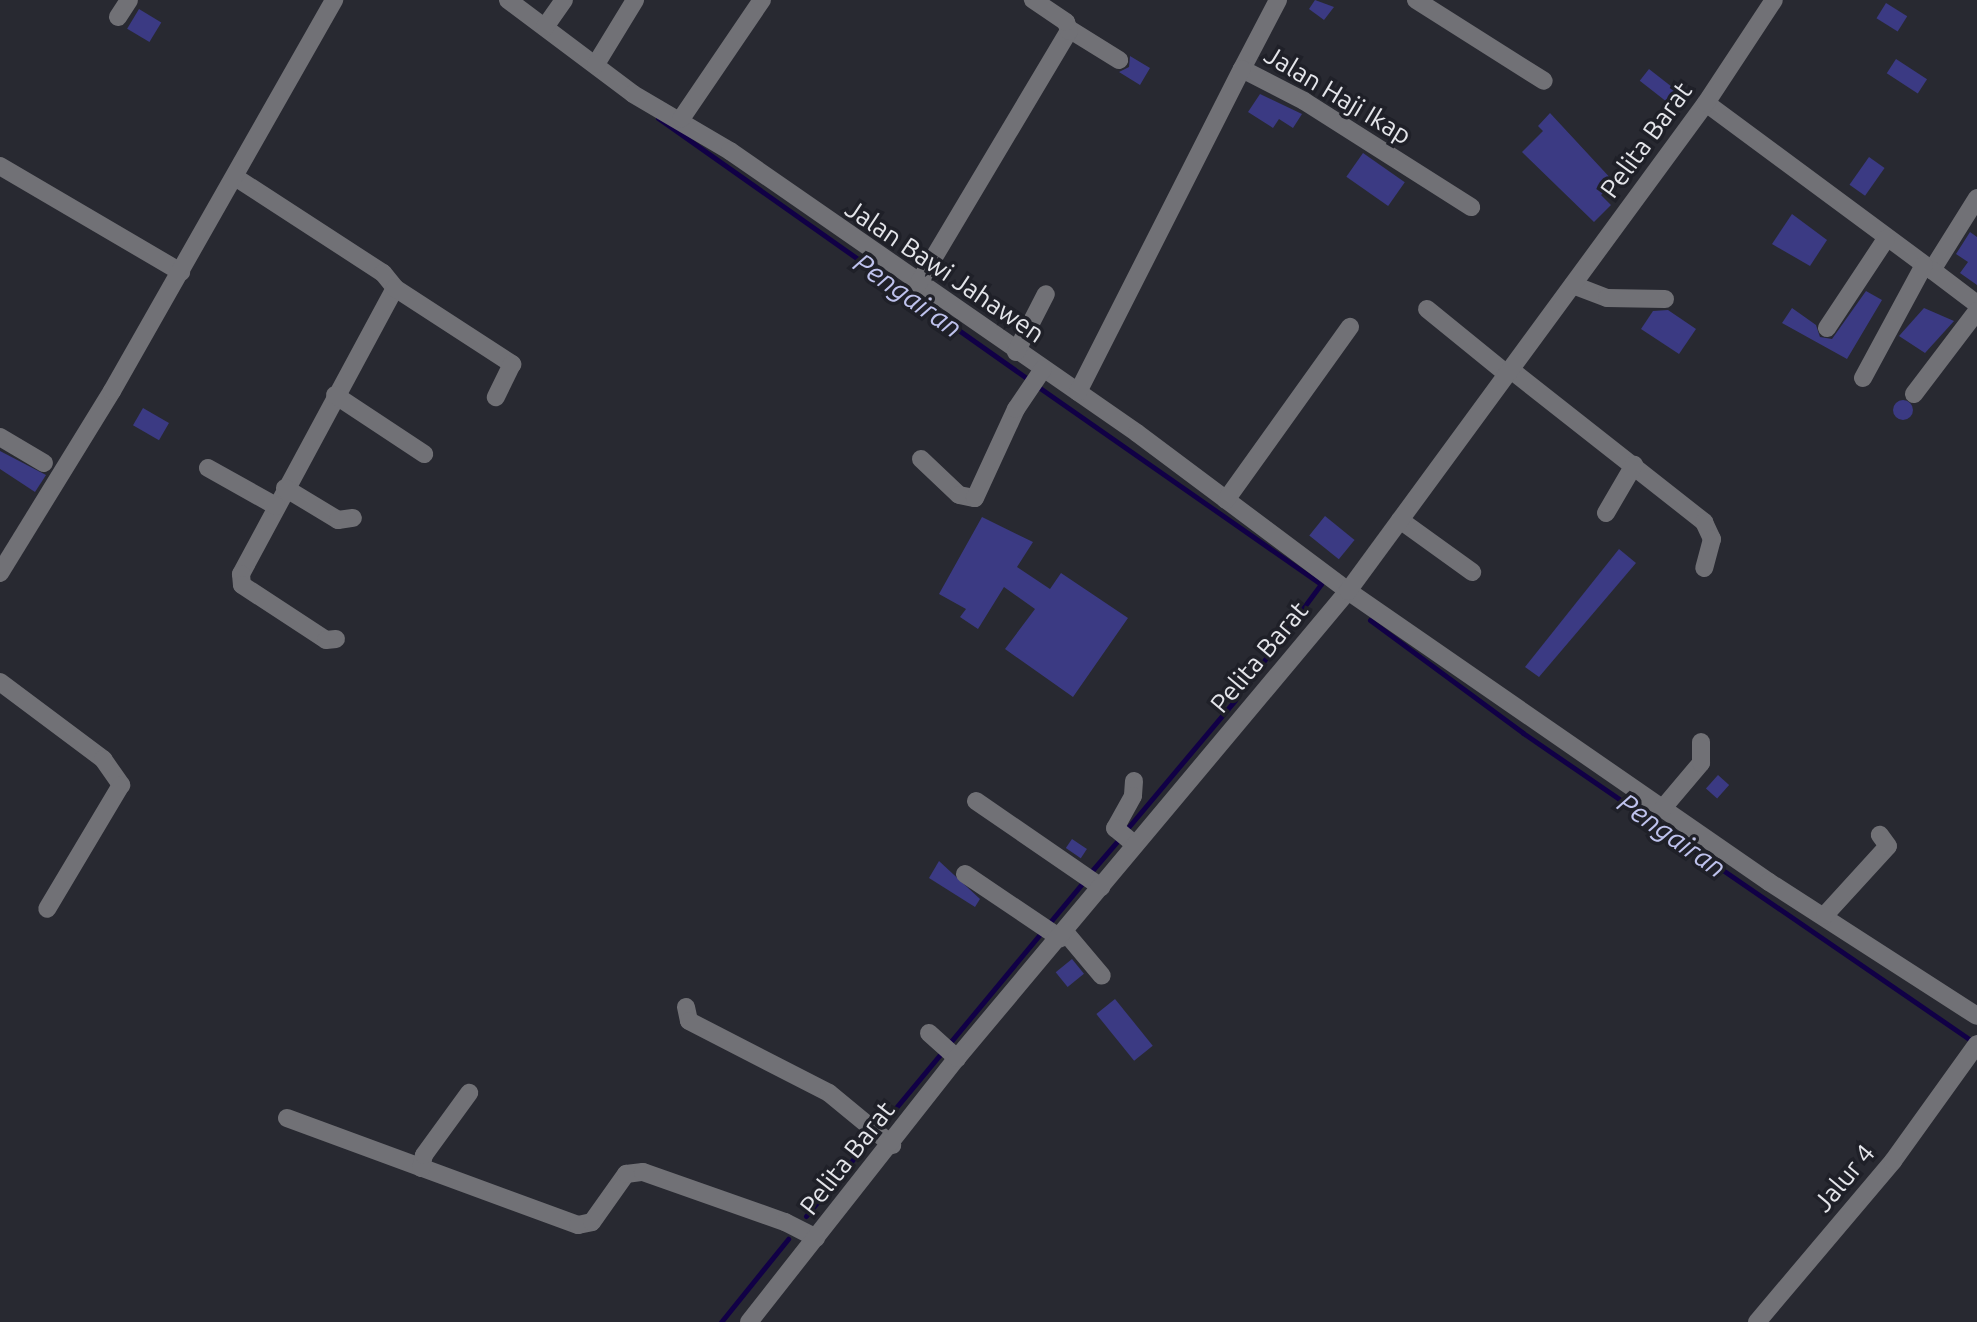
<!DOCTYPE html>
<style>
body{margin:0}
#map{position:relative;width:1977px;height:1322px;overflow:hidden;background:#282931;font-family:Ubuntu,sans-serif}
div>[style]{position:absolute}
.stream>*{height:5px;margin:-2.5px;padding:0 2.5px;transform-origin:2.5px;border-radius:2.5px;background:#110046}
.building>*{inset:0;background:#3b3a83;transform-origin:0 0}
.round{border-radius:50%}
.minor>*{height:18px;margin:-9px;padding:0 9px;transform-origin:9px;border-radius:9px;background:#717176}
span{translate:-50% -50%;white-space:nowrap;text-align:center;line-height:1.15;-webkit-text-stroke:7px #1f2028;paint-order:stroke}
.street-label{font-size:26px;color:#e4e5ea}
.water-label{font-size:28px;color:#bec2ed;font-style:italic}
</style>
<div id="map">
<div class="stream">
<i style="left:658px;top:118px;width:454px;rotate:35.2deg"></i>
<i style="left:1037px;top:386px;width:346px;rotate:34.9deg"></i>
<i style="left:1321px;top:584px;width:126px;rotate:126.6deg"></i>
<i style="left:1370px;top:620px;width:190px;rotate:36.4deg"></i>
<i style="left:1523px;top:733px;width:544px;rotate:34.45deg"></i>
<i style="left:1126px;top:830px;width:170px;rotate:-50deg"></i>
<i style="left:1090px;top:873px;width:46px;rotate:-49.4deg"></i>
<i style="left:806px;top:1216px;width:435px;rotate:-50.3deg"></i>
<i style="left:721px;top:1322px;width:107px;rotate:-51.1deg"></i>
</div>
<div class="building">
<i style="clip-path:polygon(1315px 0,1334px 7px,1324px 20px,1309px 9px)"></i>
<i style="left:1886px;top:3px;width:25px;height:18px;rotate:32deg"></i>
<i style="left:139px;top:9px;width:26px;height:23px;rotate:31deg"></i>
<i style="clip-path:polygon(1130px 56px,1150px 68px,1140px 85px,1119px 72px,1129px 67px)"></i>
<i style="left:1896px;top:59px;width:37px;height:17px;rotate:33deg"></i>
<i style="left:1649px;top:69px;width:39px;height:15px;rotate:38deg"></i>
<i style="clip-path:polygon(1260px 94px,1302px 114px,1293px 128px,1279px 119px,1273px 128px,1248px 112px)"></i>
<i style="clip-path:polygon(1550px 113px,1614px 182px,1601px 195px,1611px 205px,1594px 222px,1522px 152px,1543px 131px,1538px 126px)"></i>
<i style="left:1363px;top:153px;width:51px;height:29px;rotate:35deg"></i>
<i style="left:1869px;top:157px;width:19px;height:34px;rotate:35deg"></i>
<i style="clip-path:polygon(1792px 214px,1827px 240px,1810px 266px,1772px 244px)"></i>
<i style="clip-path:polygon(1970px 232px,1977px 237px,1977px 285px,1960px 273px,1968px 262px,1956px 254px)"></i>
<i style="clip-path:polygon(1866px 291px,1882px 300px,1847px 359px,1782px 323px,1792px 308px,1816px 325px,1820px 337px,1832px 339px)"></i>
<i style="clip-path:polygon(1924px 308px,1954px 321px,1925px 353px,1899px 336px)"></i>
<i style="clip-path:polygon(1668px 310px,1696px 329px,1679px 354px,1641px 329px,1653px 311px)"></i>
<i class="round" style="left:1893px;top:400px;width:20px;height:20px"></i>
<i style="left:143px;top:408px;width:30px;height:20px;rotate:30deg"></i>
<i style="clip-path:polygon(0 451px,46px 475px,35px 492px,0 469px)"></i>
<i style="left:1325px;top:516px;width:38px;height:25px;rotate:39deg"></i>
<i style="clip-path:polygon(982px 517px,1033px 542px,1017px 567px,1050px 589px,1061px 573px,1128px 618px,1073px 697px,1005px 649px,1035px 609px,1004px 587px,978px 629px,960px 617px,966px 609px,939px 594px)"></i>
<i style="clip-path:polygon(1619px 549px,1636px 563px,1539px 677px,1525px 667px)"></i>
<i style="left:1718px;top:775px;width:15px;height:18px;rotate:42deg"></i>
<i style="left:1072px;top:839px;width:18px;height:11px;rotate:34deg"></i>
<i style="clip-path:polygon(939px 861px,980px 899px,975px 907px,929px 878px)"></i>
<i style="left:1072px;top:959px;width:19px;height:21px;rotate:51deg"></i>
<i style="left:1115px;top:999px;width:60px;height:24px;rotate:51deg"></i>
</div>
<div class="minor">
<i style="left:508px;top:0;width:156px;rotate:36.9deg"></i>
<i style="left:633px;top:94px;width:113px;rotate:30.4deg"></i>
<i style="left:730px;top:151px;width:495px;rotate:34.7deg"></i>
<i style="left:1137px;top:433px;width:264px;rotate:36.8deg"></i>
<i style="left:1348px;top:591px;width:512px;rotate:34.65deg"></i>
<i style="left:1769px;top:882px;width:247px;rotate:32.8deg"></i>
<i style="left:1278px;top:0;width:78px;rotate:117.6deg"></i>
<i style="left:1242px;top:69px;width:70px;rotate:27.3deg"></i>
<i style="left:1304px;top:101px;width:198px;rotate:32.4deg"></i>
<i style="left:1416px;top:0;width:151px;rotate:32.3deg"></i>
<i style="left:118px;top:17px;width:20px;rotate:-57deg"></i>
<i style="left:545px;top:27px;width:33px;rotate:-55deg"></i>
<i style="left:1069px;top:29px;width:59px;rotate:31.8deg"></i>
<i style="left:596px;top:64px;width:75px;rotate:-58.6deg"></i>
<i style="left:1706px;top:103px;width:281px;rotate:36.5deg"></i>
<i style="left:1932px;top:270px;width:85px;rotate:-58deg"></i>
<i style="left:681px;top:119px;width:144px;rotate:-55.8deg"></i>
<i style="left:0;top:166px;width:210px;rotate:30.4deg"></i>
<i style="left:235px;top:177px;width:176px;rotate:33deg"></i>
<i style="left:383px;top:273px;width:19px;rotate:51deg"></i>
<i style="left:395px;top:288px;width:325px;rotate:118.3deg"></i>
<i style="left:241px;top:574px;width:11px;rotate:85deg"></i>
<i style="left:242px;top:585px;width:100px;rotate:33.2deg"></i>
<i style="left:326px;top:640px;width:10px;rotate:-6deg"></i>
<i style="left:1932px;top:270px;width:56px;rotate:37.1deg"></i>
<i style="left:918px;top:284px;width:295px;rotate:-59.2deg"></i>
<i style="left:1069px;top:31px;width:9px;rotate:-108deg"></i>
<i style="left:1066px;top:22px;width:40px;rotate:-146deg"></i>
<i style="left:1573px;top:285px;width:36px;rotate:21deg"></i>
<i style="left:1607px;top:298px;width:58px;rotate:1deg"></i>
<i style="left:395px;top:288px;width:140px;rotate:33deg"></i>
<i style="left:512px;top:364px;width:37px;rotate:116deg"></i>
<i style="left:1427px;top:309px;width:103px;rotate:39.1deg"></i>
<i style="left:1827px;top:328px;width:107px;rotate:-56.5deg"></i>
<i style="left:1016px;top:352px;width:65px;rotate:-62.7deg"></i>
<i style="left:1511px;top:370px;width:246px;rotate:38.2deg"></i>
<i style="left:1704px;top:522px;width:19px;rotate:65deg"></i>
<i style="left:1712px;top:539px;width:30px;rotate:105deg"></i>
<i style="left:1863px;top:378px;width:128px;rotate:-61.6deg"></i>
<i style="left:1078px;top:392px;width:362px;rotate:-63.1deg"></i>
<i style="left:1914px;top:394px;width:104px;rotate:-52.8deg"></i>
<i style="left:335px;top:395px;width:107px;rotate:33.5deg"></i>
<i style="left:0;top:437px;width:51px;rotate:30.6deg"></i>
<i style="left:921px;top:459px;width:52px;rotate:43.5deg"></i>
<i style="left:959px;top:495px;width:16px;rotate:11deg"></i>
<i style="left:975px;top:498px;width:98px;rotate:-65.3deg"></i>
<i style="left:1016px;top:409px;width:48px;rotate:-56deg"></i>
<i style="left:208px;top:468px;width:78px;rotate:29.2deg"></i>
<i style="left:285px;top:488px;width:62px;rotate:31.1deg"></i>
<i style="left:338px;top:520px;width:15px;rotate:-8deg"></i>
<i style="left:1226px;top:500px;width:213px;rotate:-54.4deg"></i>
<i style="left:1606px;top:513px;width:56px;rotate:-59.7deg"></i>
<i style="left:1400px;top:520px;width:89px;rotate:35.8deg"></i>
<i style="left:0;top:573px;width:214px;rotate:-58.4deg"></i>
<i style="left:112px;top:391px;width:450px;rotate:-60.4deg"></i>
<i style="left:0;top:682px;width:129px;rotate:36.8deg"></i>
<i style="left:103px;top:759px;width:32px;rotate:55deg"></i>
<i style="left:121px;top:785px;width:144px;rotate:120.8deg"></i>
<i style="left:1134px;top:781px;width:15px;rotate:94deg"></i>
<i style="left:1133px;top:796px;width:37px;rotate:119deg"></i>
<i style="left:1115px;top:828px;width:26px;rotate:40deg"></i>
<i style="left:976px;top:801px;width:152px;rotate:34.5deg"></i>
<i style="left:1663px;top:808px;width:59px;rotate:-49.8deg"></i>
<i style="left:1701px;top:763px;width:21px;rotate:-90deg"></i>
<i style="left:965px;top:874px;width:115px;rotate:34deg"></i>
<i style="left:1825px;top:915px;width:93px;rotate:-47.6deg"></i>
<i style="left:1888px;top:846px;width:14px;rotate:-126deg"></i>
<i style="left:1065px;top:932px;width:57px;rotate:49.9deg"></i>
<i style="left:686px;top:1007px;width:14px;rotate:78deg"></i>
<i style="left:689px;top:1021px;width:157px;rotate:27.2deg"></i>
<i style="left:829px;top:1093px;width:82px;rotate:39.5deg"></i>
<i style="left:929px;top:1033px;width:38px;rotate:42deg"></i>
<i style="left:287px;top:1118px;width:310px;rotate:20.2deg"></i>
<i style="left:578px;top:1225px;width:14px;rotate:-12deg"></i>
<i style="left:592px;top:1222px;width:59px;rotate:-54.7deg"></i>
<i style="left:626px;top:1174px;width:17px;rotate:-7deg"></i>
<i style="left:643px;top:1172px;width:151px;rotate:19.4deg"></i>
<i style="left:785px;top:1222px;width:35px;rotate:27deg"></i>
<i style="left:421px;top:1168px;width:13px;rotate:-77deg"></i>
<i style="left:424px;top:1155px;width:77px;rotate:-54deg"></i>
<i style="left:749px;top:1322px;width:336px;rotate:-51.8deg"></i>
<i style="left:957px;top:1058px;width:609px;rotate:-50.06deg"></i>
<i style="left:1348px;top:591px;width:605px;rotate:-53.74deg"></i>
<i style="left:1706px;top:103px;width:123px;rotate:-56.6deg"></i>
<i style="left:1757px;top:1322px;width:211px;rotate:-49.8deg"></i>
<i style="left:1893px;top:1161px;width:144px;rotate:-54.3deg"></i>
</div>
<div class="street-label">
<span style="left:1338px;top:95px;rotate:31deg">Jalan Haji Ikap</span>
<span style="left:1646px;top:140px;rotate:-54deg">Pelita Barat</span>
<span style="left:945px;top:271px;rotate:34deg">Jalan Bawi Jahawen</span>
<span style="left:1259px;top:657px;rotate:-50deg">Pelita Barat</span>
<span style="left:847px;top:1158px;rotate:-52deg">Pelita Barat</span>
<span style="left:1844px;top:1178px;rotate:-50deg">Jalur 4</span>
</div>
<div class="water-label">
<span style="left:908px;top:295px;rotate:35deg">Pengairan</span>
<span style="left:1672px;top:835px;rotate:35deg">Pengairan</span>
</div>
</div>
